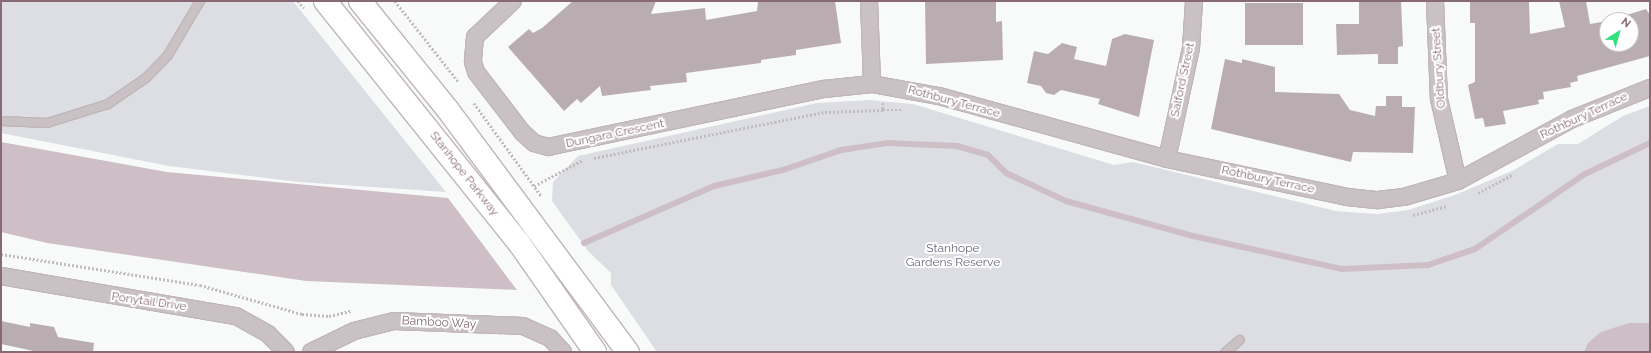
<!DOCTYPE html>
<style>
body{margin:0}
#map{position:relative;width:1651px;height:353px;overflow:hidden;background:#f8fafa;font-family:Raleway,sans-serif}
div>[style]{position:absolute}
.green>*{inset:0;background:#dcdee4}
.water>*{inset:0;background:#cebfc7}
.stream>*{height:6px;margin:-3px;padding:0 3px;transform-origin:3px;border-radius:3px;background:#cebfc7}
.building>*{inset:0;background:#baadb1;transform-origin:0 0}
.path>*{height:2.5px;margin-top:-1.25px;transform-origin:0;background:repeating-linear-gradient(90deg,#c2bcbe 0 2px,transparent 0 4px)}
.roads{filter:drop-shadow(1px 0 #c0b6b9) drop-shadow(-1px 0 #c0b6b9) drop-shadow(0 1px #c0b6b9) drop-shadow(0 -1px #c0b6b9)}
.lane>*{height:8px;margin:-4px;padding:0 4px;transform-origin:4px;border-radius:4px;background:#cac1c4}
.street>*{height:16px;margin:-8px;padding:0 8px;transform-origin:8px;border-radius:8px;background:#cac1c4}
.secondary>*{height:22px;margin:-11px;padding:0 11px;transform-origin:11px;border-radius:11px;background:#fff}
span{translate:-50% -50%;white-space:nowrap;text-align:center;line-height:1.15;-webkit-text-stroke:4px #fff;paint-order:stroke}
.street-label{font-size:12px;color:#886a74}
.park-label{font-size:12px;color:#696880}
.frame{position:absolute;inset:0;border:2px solid #886a74;pointer-events:none}
.north{position:absolute;left:1599px;top:12px;width:40px;height:40px;box-sizing:border-box;background:#fff;border:1px solid #cfc3c7;border-radius:50%;rotate:37deg;font-size:11px;font-weight:700;line-height:16px;text-align:center;color:#886a74}
.north::after{content:'';display:block;margin:auto;width:14px;height:18px;background:#31e17e;clip-path:polygon(50% 0,100% 100%,50% 72%,0 100%)}
</style>
<div id="map">
<div class="green">
<i style="clip-path:polygon(1px 1px,293px 1px,446px 192px,298px 182px,169px 166px,1px 133px)"></i>
<i style="clip-path:polygon(868px 100px,913px 104px,1114px 165px,1133px 162px,1336px 211px,1377px 214px,1408px 210px,1455px 195px,1514px 170px,1558px 144px,1578px 144px,1623px 116px,1650px 106px,1650px 352px,657px 352px,611px 285px,611px 273px,588px 251px,552px 201px,553px 182px,578px 156px,817px 103px)"></i>
</div>
<div class="water">
<i style="clip-path:polygon(1px 142px,167px 172px,448px 198px,517px 290px,306px 281px,47px 243px,1px 232px)"></i>
<i style="clip-path:polygon(1629px 323px,1650px 323px,1650px 352px,1584px 352px,1588px 343px,1601px 332px)"></i>
</div>
<div class="stream">
<i style="left:584px;top:243px;width:142px;rotate:-23.7deg"></i>
<i style="left:714px;top:186px;width:71px;rotate:-13.1deg"></i>
<i style="left:783px;top:170px;width:61px;rotate:-19deg"></i>
<i style="left:841px;top:150px;width:48px;rotate:-8.5deg"></i>
<i style="left:888px;top:143px;width:69px;rotate:2.5deg"></i>
<i style="left:957px;top:146px;width:32px;rotate:16deg"></i>
<i style="left:988px;top:155px;width:25px;rotate:45deg"></i>
<i style="left:1006px;top:173px;width:66px;rotate:25deg"></i>
<i style="left:1066px;top:201px;width:132px;rotate:15.4deg"></i>
<i style="left:1193px;top:236px;width:153px;rotate:12.5deg"></i>
<i style="left:1342px;top:269px;width:86px;rotate:-2.7deg"></i>
<i style="left:1428px;top:265px;width:50px;rotate:-18.8deg"></i>
<i style="left:1475px;top:249px;width:133px;rotate:-34.3deg"></i>
<i style="left:1585px;top:174px;width:72px;rotate:-25.5deg"></i>
</div>
<div class="building">
<i style="clip-path:polygon(573px 1px,656px 1px,651px 14px,705px 8px,706px 20px,757px 11px,758px 1px,835px 1px,841px 43px,796px 50px,796px 55px,761px 60px,761px 63px,686px 73px,687px 82px,650px 86px,651px 90px,602px 96px,600px 86px,581px 103px,577px 99px,564px 111px,508px 47px,529px 29px,533px 33px,542px 28px)"></i>
<i style="clip-path:polygon(925px 1px,996px 1px,996px 22px,1002px 21px,1003px 60px,926px 64px)"></i>
<i style="clip-path:polygon(1359px 1px,1401px 1px,1403px 46px,1398px 47px,1398px 64px,1378px 64px,1378px 54px,1337px 55px,1336px 24px,1359px 24px)"></i>
<i style="clip-path:polygon(1470px 1px,1529px 1px,1530px 34px,1565px 27px,1559px 1px,1586px 1px,1590px 24px,1607px 21px,1607px 44px,1631px 44px,1631px 20px,1611px 20px,1646px 9px,1650px 15px,1650px 56px,1577px 76px,1578px 81px,1570px 83px,1571px 87px,1543px 92px,1544px 99px,1538px 100px,1539px 104px,1503px 111px,1506px 124px,1485px 127px,1483px 118px,1475px 119px,1468px 85px,1475px 82px,1475px 23px,1470px 23px)"></i>
<i style="left:1303px;top:3px;width:42px;height:58px;rotate:90deg"></i>
<i style="clip-path:polygon(1125px 34px,1154px 40px,1139px 117px,1098px 104px,1100px 99px,1061px 90px,1054px 95px,1046px 93px,1041px 86px,1027px 83px,1034px 51px,1048px 54px,1062px 43px,1077px 47px,1074px 59px,1106px 66px,1112px 39px)"></i>
<i style="clip-path:polygon(1225px 59px,1242px 63px,1242px 59px,1275px 67px,1275px 92px,1339px 94px,1350px 110px,1375px 116px,1376px 106px,1386px 106px,1386px 96px,1402px 96px,1402px 107px,1415px 107px,1413px 153px,1353px 152px,1351px 162px,1211px 129px)"></i>
<i style="clip-path:polygon(1px 321px,30px 327px,30px 323px,54px 327px,58px 337px,94px 343px,93px 352px,38px 352px,1px 344px)"></i>
</div>
<div class="path">
<i style="left:298px;top:1px;width:9px;rotate:49deg"></i>
<i style="left:395px;top:1px;width:102px;rotate:51.8deg"></i>
<i style="left:474px;top:103px;width:116px;rotate:54.1deg"></i>
<i style="left:883px;top:103px;width:7px;rotate:90deg"></i>
<i style="left:883px;top:110px;width:20px"></i>
<i style="left:594px;top:158px;width:236px;rotate:-11.3deg"></i>
<i style="left:825px;top:112px;width:58px;rotate:-2deg"></i>
<i style="left:534px;top:186px;width:55px;rotate:-28deg"></i>
<i style="left:1478px;top:193px;width:38px;rotate:-28deg"></i>
<i style="left:1413px;top:215px;width:35px;rotate:-15deg"></i>
<i style="left:1px;top:254px;width:201px;rotate:8.9deg"></i>
<i style="left:200px;top:285px;width:106px;rotate:15.9deg"></i>
<i style="left:302px;top:314px;width:27px;rotate:4deg"></i>
<i style="left:329px;top:316px;width:22px;rotate:-13deg"></i>
</div>
<div class="roads">
<div class="lane">
<i style="left:1px;top:121px;width:46px;rotate:2.5deg"></i>
<i style="left:47px;top:123px;width:64px;rotate:-17.3deg"></i>
<i style="left:108px;top:104px;width:46px;rotate:-34.4deg"></i>
<i style="left:146px;top:78px;width:32px;rotate:-46deg"></i>
<i style="left:168px;top:55px;width:63px;rotate:-59.3deg"></i>
<i style="left:1226px;top:352px;width:18px;rotate:-41deg"></i>
</div>
<div class="street">
<i style="left:513px;top:1px;width:52px;rotate:136.5deg"></i>
<i style="left:475px;top:37px;width:25px;rotate:95deg"></i>
<i style="left:473px;top:62px;width:10px;rotate:73deg"></i>
<i style="left:476px;top:72px;width:77px;rotate:52.4deg"></i>
<i style="left:523px;top:133px;width:15px;rotate:42deg"></i>
<i style="left:534px;top:143px;width:15px;rotate:16deg"></i>
<i style="left:548px;top:147px;width:282px;rotate:-11.9deg"></i>
<i style="left:824px;top:89px;width:48px;rotate:-5.9deg"></i>
<i style="left:872px;top:84px;width:68px;rotate:10.2deg"></i>
<i style="left:939px;top:96px;width:237px;rotate:15.4deg"></i>
<i style="left:1167px;top:159px;width:184px;rotate:11.9deg"></i>
<i style="left:1347px;top:197px;width:31px;rotate:6deg"></i>
<i style="left:1378px;top:200px;width:26px;rotate:-7deg"></i>
<i style="left:1404px;top:197px;width:56px;rotate:-16.5deg"></i>
<i style="left:1458px;top:181px;width:130px;rotate:-28.5deg"></i>
<i style="left:1572px;top:119px;width:84px;rotate:-21.7deg"></i>
<i style="left:869px;top:1px;width:83px;rotate:87.9deg"></i>
<i style="left:1435px;top:1px;width:98px;rotate:87.7deg"></i>
<i style="left:1439px;top:99px;width:84px;rotate:77deg"></i>
<i style="left:1167px;top:159px;width:114px;rotate:-77.8deg"></i>
<i style="left:1191px;top:48px;width:47px;rotate:-86.3deg"></i>
<i style="left:1px;top:276px;width:238px;rotate:9.7deg"></i>
<i style="left:236px;top:316px;width:37px;rotate:29deg"></i>
<i style="left:268px;top:334px;width:25px;rotate:45deg"></i>
<i style="left:311px;top:352px;width:48px;rotate:-26deg"></i>
<i style="left:354px;top:331px;width:41px;rotate:-14deg"></i>
<i style="left:394px;top:321px;width:129px;rotate:2.2deg"></i>
<i style="left:523px;top:326px;width:30px;rotate:24deg"></i>
<i style="left:550px;top:338px;width:19px;rotate:47deg"></i>
</div>
<div class="secondary">
<i style="left:325px;top:1px;width:310px;rotate:51.3deg"></i>
<i style="left:519px;top:243px;width:133px;rotate:55.1deg"></i>
<i style="left:360px;top:1px;width:140px;rotate:51.1deg"></i>
<i style="left:448px;top:110px;width:302px;rotate:53.4deg"></i>
</div>
</div>
<div class="street-label">
<span style="left:1439px;top:68px;rotate:-94deg">Oldbury Street</span>
<span style="left:1183px;top:80px;rotate:-78deg">Salford Street</span>
<span style="left:954px;top:102px;rotate:15deg">Rothbury Terrace</span>
<span style="left:1584px;top:116px;rotate:-25deg">Rothbury Terrace</span>
<span style="left:615px;top:134px;rotate:-12deg">Dungara Crescent</span>
<span style="left:464px;top:174px;rotate:52deg">Stanhope Parkway</span>
<span style="left:1268px;top:180px;rotate:12deg">Rothbury Terrace</span>
<span style="left:149px;top:302px;rotate:8deg">Ponytail Drive</span>
<span style="left:439px;top:323px;rotate:3deg">Bamboo Way</span>
</div>
<div class="park-label">
<span style="left:953px;top:256px">Stanhope<br>Gardens Reserve</span>
</div>
<div class="frame"></div>
<div class="north">N</div>
</div>
